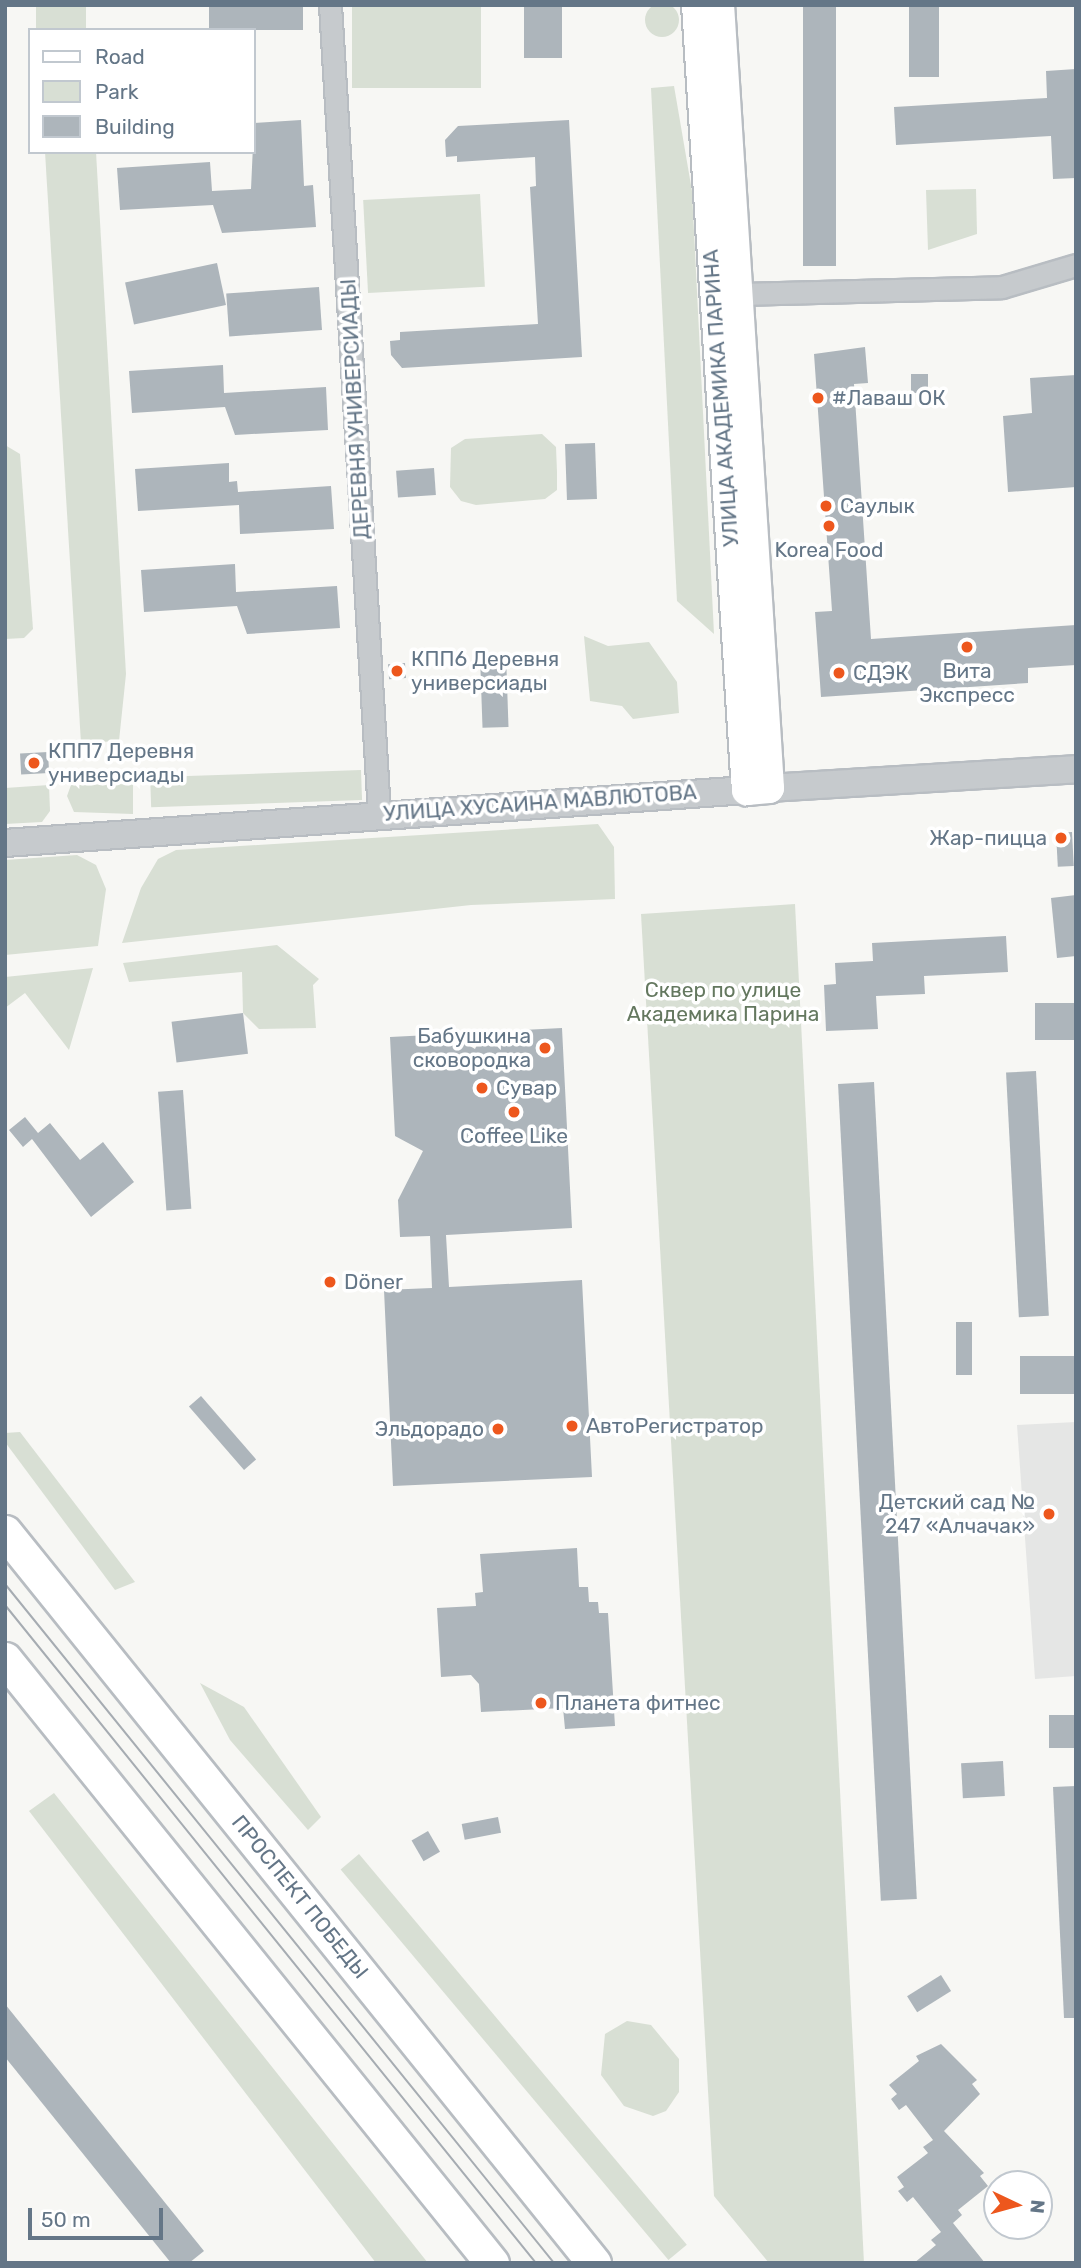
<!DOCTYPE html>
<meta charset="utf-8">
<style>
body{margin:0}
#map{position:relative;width:1081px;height:2268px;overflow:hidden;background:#f7f7f4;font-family:Rubik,sans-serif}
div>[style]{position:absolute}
.built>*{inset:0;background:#e5e6e5}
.green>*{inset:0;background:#d8dfd4;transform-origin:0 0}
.round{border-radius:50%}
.building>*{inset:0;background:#adb5bb;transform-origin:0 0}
.roads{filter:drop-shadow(2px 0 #b8bdc2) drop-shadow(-2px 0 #b8bdc2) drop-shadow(0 2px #b8bdc2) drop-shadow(0 -2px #b8bdc2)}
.minor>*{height:21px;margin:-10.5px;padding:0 10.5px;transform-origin:10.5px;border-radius:10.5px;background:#c6cacd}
.tertiary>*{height:26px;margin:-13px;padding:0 13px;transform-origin:13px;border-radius:13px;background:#c6cacd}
.secondary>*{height:30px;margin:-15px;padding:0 15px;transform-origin:15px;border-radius:15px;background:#fff}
.primary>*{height:33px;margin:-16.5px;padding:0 16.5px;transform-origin:16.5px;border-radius:16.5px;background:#fff}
.tram>*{height:2px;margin:-1px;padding:0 1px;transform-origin:1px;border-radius:1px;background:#a6acb2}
.dots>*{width:19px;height:19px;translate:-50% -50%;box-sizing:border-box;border:4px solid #fff;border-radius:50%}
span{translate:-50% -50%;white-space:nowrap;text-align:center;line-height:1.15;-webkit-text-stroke:7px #fff;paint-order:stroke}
.street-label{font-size:21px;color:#647687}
.poi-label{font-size:21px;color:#647687}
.left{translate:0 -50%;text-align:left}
.right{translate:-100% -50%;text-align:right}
.park-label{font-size:21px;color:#64785f}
.frame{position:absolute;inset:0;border:7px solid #647687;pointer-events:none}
.legend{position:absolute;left:28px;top:28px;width:228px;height:126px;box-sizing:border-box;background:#fff;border:2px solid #c1c8cf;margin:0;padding:9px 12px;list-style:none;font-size:21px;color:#647687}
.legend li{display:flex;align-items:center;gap:14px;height:35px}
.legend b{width:35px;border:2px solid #c1c8cf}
.north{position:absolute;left:983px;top:2170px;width:70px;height:70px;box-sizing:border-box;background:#fff;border:2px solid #c1c8cf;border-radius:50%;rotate:95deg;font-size:19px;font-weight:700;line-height:28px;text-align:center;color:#647687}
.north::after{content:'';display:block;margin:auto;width:24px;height:32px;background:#ed571d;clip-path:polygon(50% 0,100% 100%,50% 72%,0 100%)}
.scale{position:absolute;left:28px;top:2208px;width:135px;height:32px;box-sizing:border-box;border:4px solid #647687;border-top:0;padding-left:9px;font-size:21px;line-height:24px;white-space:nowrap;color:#647687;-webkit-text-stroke:5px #fff;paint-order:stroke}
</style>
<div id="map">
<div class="built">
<i style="clip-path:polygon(1076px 1422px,1076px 1676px,1035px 1679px,1017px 1425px)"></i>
</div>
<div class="green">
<i class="round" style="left:645px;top:3px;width:34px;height:34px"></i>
<i style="left:36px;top:5px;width:50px;height:25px"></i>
<i style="left:352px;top:5px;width:129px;height:83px"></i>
<i style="clip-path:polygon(674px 86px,692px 191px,714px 634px,677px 601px,651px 88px)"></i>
<i style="clip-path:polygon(45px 152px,96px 152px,126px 674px,119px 741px,81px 743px)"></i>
<i style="clip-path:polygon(976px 189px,977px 234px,928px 250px,926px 190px)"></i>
<i style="left:480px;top:194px;width:93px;height:117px;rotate:87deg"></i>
<i style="clip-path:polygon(542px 434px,556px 447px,557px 472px,557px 490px,545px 499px,476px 505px,461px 501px,450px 487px,451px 448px,465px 439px)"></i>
<i style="clip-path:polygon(5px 445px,20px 454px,33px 629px,24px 638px,5px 639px)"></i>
<i style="clip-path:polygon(584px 636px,608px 646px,649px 642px,677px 682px,679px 713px,633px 719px,622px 706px,590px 701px)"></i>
<i style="left:361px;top:770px;width:30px;height:211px;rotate:88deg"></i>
<i style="clip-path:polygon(133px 784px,133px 814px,74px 812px,67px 796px,71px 785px)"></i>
<i style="clip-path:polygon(49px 785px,50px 811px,42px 822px,5px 824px,5px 788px)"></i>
<i style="clip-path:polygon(598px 824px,614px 847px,615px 899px,471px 905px,122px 943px,141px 888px,158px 859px,176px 850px)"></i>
<i style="clip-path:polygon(77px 855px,96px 865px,106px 889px,98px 946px,5px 955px,5px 860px)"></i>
<i style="clip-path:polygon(795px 904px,864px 2263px,769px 2263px,714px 2196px,641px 914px)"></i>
<i style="clip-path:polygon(277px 945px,319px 979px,313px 985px,316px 1028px,259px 1029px,243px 1013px,242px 972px,129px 982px,123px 963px)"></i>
<i style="clip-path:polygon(93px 968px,69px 1050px,25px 993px,5px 1008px,5px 977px)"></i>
<i style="clip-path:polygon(20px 1432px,135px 1582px,115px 1590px,5px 1442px,5px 1433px)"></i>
<i style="clip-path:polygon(200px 1683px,244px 1707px,321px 1817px,308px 1830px,230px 1740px)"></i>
<i style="clip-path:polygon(54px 1793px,428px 2263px,376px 2263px,29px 1811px)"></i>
<i style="left:359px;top:1854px;width:510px;height:24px;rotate:50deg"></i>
<i style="clip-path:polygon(627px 2021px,651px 2025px,679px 2059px,679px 2092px,666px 2111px,653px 2116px,624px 2106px,601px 2075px,605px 2034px)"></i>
</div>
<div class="building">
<i style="left:209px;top:5px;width:94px;height:25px"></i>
<i style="left:524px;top:5px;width:38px;height:53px"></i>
<i style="left:803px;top:5px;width:33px;height:261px"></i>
<i style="left:909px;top:5px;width:30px;height:72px"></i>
<i style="clip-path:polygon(1076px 69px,1076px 178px,1053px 179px,1051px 136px,896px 145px,894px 107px,1047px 98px,1046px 71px)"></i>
<i style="clip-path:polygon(301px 120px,304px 186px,313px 185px,316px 227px,222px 233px,213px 205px,120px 210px,117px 168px,210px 162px,212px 191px,251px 189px,254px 123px)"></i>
<i style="clip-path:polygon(569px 120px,582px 357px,402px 368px,391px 355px,390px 341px,400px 340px,400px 332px,538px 324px,530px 187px,536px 186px,535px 157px,457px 162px,457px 156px,446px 157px,445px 140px,458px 126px)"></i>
<i style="left:217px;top:263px;width:43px;height:94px;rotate:78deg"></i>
<i style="left:319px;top:287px;width:43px;height:93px;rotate:86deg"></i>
<i style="clip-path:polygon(865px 347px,868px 383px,854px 384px,871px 639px,1076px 625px,1076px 665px,1028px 668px,1028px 683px,821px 697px,815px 612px,832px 611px,814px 354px)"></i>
<i style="clip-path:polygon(223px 365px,224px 393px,326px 387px,328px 430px,235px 435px,225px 407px,132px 413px,129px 371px)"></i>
<i style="left:911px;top:374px;width:17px;height:19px"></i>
<i style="clip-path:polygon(1076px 375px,1076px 487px,1008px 492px,1003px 416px,1032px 413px,1030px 378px)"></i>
<i style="left:595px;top:443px;width:56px;height:30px;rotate:88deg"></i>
<i style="clip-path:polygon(229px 463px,229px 482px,237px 481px,238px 492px,331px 486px,334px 529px,240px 534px,239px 505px,138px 511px,135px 469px)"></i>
<i style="left:434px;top:468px;width:27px;height:38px;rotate:86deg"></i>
<i style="clip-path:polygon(235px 564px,236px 592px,337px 586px,340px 628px,247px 634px,237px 606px,144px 612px,141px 570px)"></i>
<i style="left:506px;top:655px;width:72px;height:26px;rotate:88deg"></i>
<i style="left:405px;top:663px;width:15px;height:17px;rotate:86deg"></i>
<i style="left:48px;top:752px;width:21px;height:28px;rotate:87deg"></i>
<i style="left:1072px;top:832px;width:34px;height:16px;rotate:87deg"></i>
<i style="clip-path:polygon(1076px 895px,1076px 956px,1057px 958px,1051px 898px)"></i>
<i style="clip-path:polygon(1006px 936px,1008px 972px,924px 976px,925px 994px,876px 996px,878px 1029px,826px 1031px,824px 985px,836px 984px,835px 963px,873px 961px,872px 943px)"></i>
<i style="left:1076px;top:1003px;width:37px;height:41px;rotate:90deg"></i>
<i style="left:243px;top:1013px;width:41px;height:72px;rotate:83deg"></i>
<i style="clip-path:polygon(562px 1028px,572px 1228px,446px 1235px,449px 1287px,582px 1280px,592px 1477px,393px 1486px,384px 1290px,432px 1288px,430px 1236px,400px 1237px,398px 1200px,423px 1151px,395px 1136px,390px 1037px,449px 1034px,475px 1049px,483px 1032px)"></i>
<i style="left:1036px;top:1071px;width:245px;height:30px;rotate:87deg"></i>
<i style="left:874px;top:1082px;width:818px;height:36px;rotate:87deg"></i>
<i style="left:183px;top:1090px;width:119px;height:25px;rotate:86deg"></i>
<i style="clip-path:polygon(25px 1117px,38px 1133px,50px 1123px,80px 1160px,103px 1142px,134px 1182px,91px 1217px,32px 1139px,23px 1147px,9px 1130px)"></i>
<i style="left:956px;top:1322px;width:16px;height:53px"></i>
<i style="left:1076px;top:1356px;width:38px;height:56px;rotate:90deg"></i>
<i style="left:201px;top:1396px;width:84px;height:16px;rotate:49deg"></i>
<i style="clip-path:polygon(577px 1548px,579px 1587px,588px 1587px,589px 1602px,598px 1602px,599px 1613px,608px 1613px,615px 1726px,565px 1729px,563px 1708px,481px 1712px,479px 1684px,471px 1675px,441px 1677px,437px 1608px,476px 1606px,475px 1593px,483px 1592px,480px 1554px)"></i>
<i style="left:1076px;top:1715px;width:33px;height:27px;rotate:90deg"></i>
<i style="left:1003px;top:1761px;width:35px;height:42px;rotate:87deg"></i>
<i style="clip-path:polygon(1076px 1786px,1076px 2018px,1064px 2018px,1053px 1787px)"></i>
<i style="left:498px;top:1817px;width:16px;height:37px;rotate:79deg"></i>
<i style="left:428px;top:1831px;width:24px;height:19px;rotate:60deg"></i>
<i style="left:941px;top:1975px;width:19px;height:40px;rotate:58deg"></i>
<i style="clip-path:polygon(5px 2004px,204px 2251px,189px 2263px,171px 2263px,5px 2057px)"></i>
<i style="clip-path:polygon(941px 2044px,977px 2080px,972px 2084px,980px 2094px,944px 2131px,984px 2173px,980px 2176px,988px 2186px,958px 2210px,962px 2215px,953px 2223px,985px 2263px,914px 2263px,936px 2245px,931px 2240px,941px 2232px,913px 2197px,907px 2202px,898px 2191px,904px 2187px,897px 2177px,928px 2153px,923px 2147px,933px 2140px,906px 2105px,899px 2110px,891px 2099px,897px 2094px,889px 2085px,919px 2061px,916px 2056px)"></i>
</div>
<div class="roads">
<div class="minor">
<i style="left:330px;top:5px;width:809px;rotate:86.53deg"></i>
<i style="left:740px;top:294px;width:262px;rotate:-1.5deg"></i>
<i style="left:1002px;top:287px;width:77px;rotate:-16.6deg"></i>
</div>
<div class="tertiary">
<i style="left:769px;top:788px;width:308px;rotate:-3.5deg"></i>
<i style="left:5px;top:843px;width:744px;rotate:-4.09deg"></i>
</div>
<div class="secondary">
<i style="left:697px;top:5px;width:787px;rotate:86.36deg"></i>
<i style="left:747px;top:790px;width:22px;rotate:-5deg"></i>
<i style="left:769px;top:788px;width:785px;rotate:-93.65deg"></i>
</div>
<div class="primary">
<i style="left:5px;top:1532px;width:939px;rotate:51.14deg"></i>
<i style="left:5px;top:1659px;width:776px;rotate:51.12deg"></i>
</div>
</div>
<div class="tram">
<i style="left:5px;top:1584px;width:873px;rotate:51.04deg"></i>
<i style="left:5px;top:1605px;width:846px;rotate:51.1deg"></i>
</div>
<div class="dots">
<i style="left:818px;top:398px;background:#ed571d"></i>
<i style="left:826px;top:506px;background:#ed571d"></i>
<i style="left:829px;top:526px;background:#ed571d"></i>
<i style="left:967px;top:647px;background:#ed571d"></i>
<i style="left:397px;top:671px;background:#ed571d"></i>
<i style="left:839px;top:673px;background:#ed571d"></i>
<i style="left:34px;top:763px;background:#ed571d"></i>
<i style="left:1061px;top:838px;background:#ed571d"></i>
<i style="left:545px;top:1048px;background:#ed571d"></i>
<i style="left:482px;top:1088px;background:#ed571d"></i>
<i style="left:514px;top:1112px;background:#ed571d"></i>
<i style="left:330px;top:1282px;background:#ed571d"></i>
<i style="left:572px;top:1426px;background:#ed571d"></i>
<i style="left:498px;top:1429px;background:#ed571d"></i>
<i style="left:1049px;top:1514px;background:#ed571d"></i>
<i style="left:541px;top:1703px;background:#ed571d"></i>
</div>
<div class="street-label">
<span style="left:721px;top:398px;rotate:-94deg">УЛИЦА АКАДЕМИКА ПАРИНА</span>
<span style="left:355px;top:409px;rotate:-93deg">ДЕРЕВНЯ УНИВЕРСИАДЫ</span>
<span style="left:540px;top:803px;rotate:-4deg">УЛИЦА ХУСАИНА МАВЛЮТОВА</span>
<span style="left:300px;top:1897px;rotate:51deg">ПРОСПЕКТ ПОБЕДЫ</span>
</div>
<div class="poi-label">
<span class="left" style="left:832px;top:398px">#Лаваш ОК</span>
<span class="left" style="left:840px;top:506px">Саулык</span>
<span style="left:829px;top:550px">Korea Food</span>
<span class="left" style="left:411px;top:671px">КПП6 Деревня<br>универсиады</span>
<span style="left:967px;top:683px">Вита<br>Экспресс</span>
<span class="left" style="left:853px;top:673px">СДЭК</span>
<span class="left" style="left:48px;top:763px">КПП7 Деревня<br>универсиады</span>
<span class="right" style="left:1047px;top:838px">Жар-пицца</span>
<span class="right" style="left:531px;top:1048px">Бабушкина<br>сковородка</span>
<span class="left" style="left:496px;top:1088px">Сувар</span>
<span style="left:514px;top:1136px">Coffee Like</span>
<span class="left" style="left:344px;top:1282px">Döner</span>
<span class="left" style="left:586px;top:1426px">АвтоРегистратор</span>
<span class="right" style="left:484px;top:1429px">Эльдорадо</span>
<span class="right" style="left:1035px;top:1514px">Детский сад №<br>247 «Алчачак»</span>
<span class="left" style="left:555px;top:1703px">Планета фитнес</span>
</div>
<div class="park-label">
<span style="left:723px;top:1002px">Сквер по улице<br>Академика Парина</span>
</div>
<div class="frame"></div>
<ul class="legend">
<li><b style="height:9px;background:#fff"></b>Road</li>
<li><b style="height:19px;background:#d8dfd4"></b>Park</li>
<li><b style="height:19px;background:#adb5bb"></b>Building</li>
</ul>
<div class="north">N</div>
<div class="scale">50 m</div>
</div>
